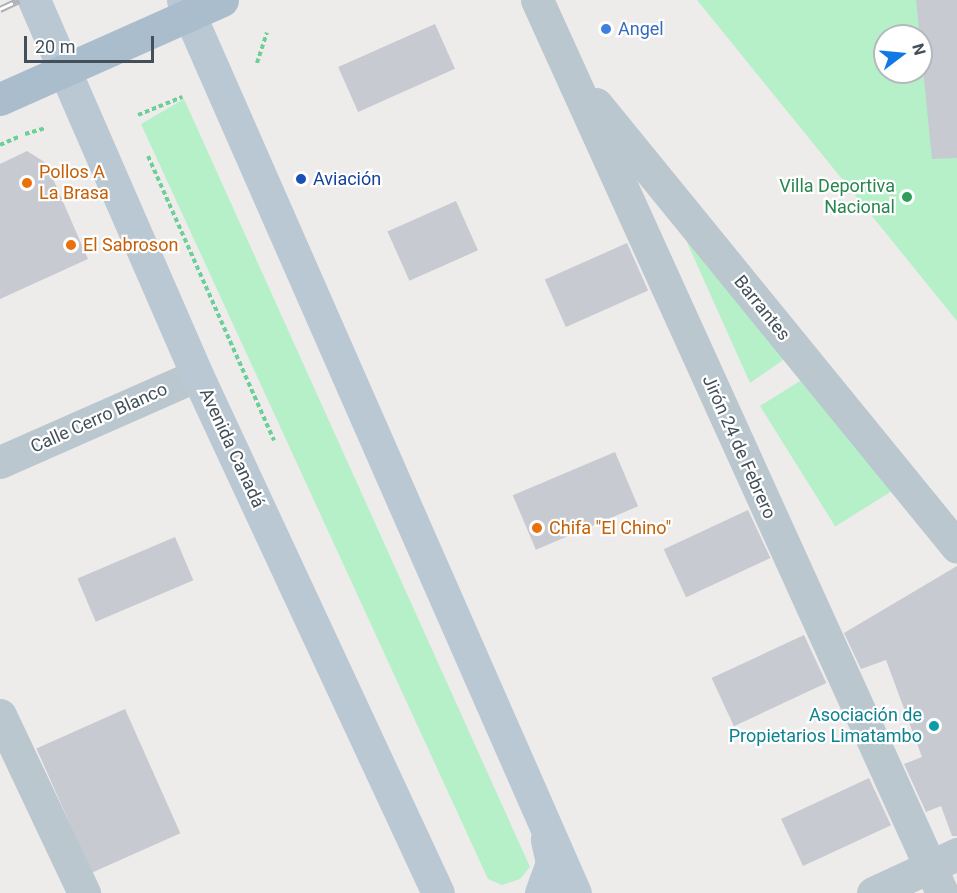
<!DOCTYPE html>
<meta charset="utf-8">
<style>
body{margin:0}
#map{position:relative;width:957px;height:893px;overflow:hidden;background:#eeebeb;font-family:Roboto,sans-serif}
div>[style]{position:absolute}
.green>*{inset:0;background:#b5f0c8;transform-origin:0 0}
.building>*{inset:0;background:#c7cad1;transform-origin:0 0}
.path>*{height:4px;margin-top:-2px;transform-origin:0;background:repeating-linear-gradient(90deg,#6ccf98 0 4.5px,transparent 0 7.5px)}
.minor>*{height:33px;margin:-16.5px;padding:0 16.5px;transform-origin:16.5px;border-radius:16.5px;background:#bbc7cf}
.secondary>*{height:33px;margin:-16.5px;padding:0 16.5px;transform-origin:16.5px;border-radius:16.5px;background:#bac8d4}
.primary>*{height:33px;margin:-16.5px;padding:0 16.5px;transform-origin:16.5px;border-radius:16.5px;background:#a9bdcc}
.rail>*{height:7px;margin-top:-3.5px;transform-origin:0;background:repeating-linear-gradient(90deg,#fff 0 14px,#adb1b6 0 28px);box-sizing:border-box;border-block:2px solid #adb1b6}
.dots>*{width:16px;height:16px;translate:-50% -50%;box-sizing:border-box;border:3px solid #fff;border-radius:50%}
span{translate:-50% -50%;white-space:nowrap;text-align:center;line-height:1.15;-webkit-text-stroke:4.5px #fff;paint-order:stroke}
.shop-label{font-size:18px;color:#366cbe}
.left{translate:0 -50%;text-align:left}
.food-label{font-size:18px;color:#c56008}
.transit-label{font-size:18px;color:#164399}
.leisure-label{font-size:18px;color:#27864d}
.right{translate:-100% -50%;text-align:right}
.street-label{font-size:18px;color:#435059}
.culture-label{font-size:18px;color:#0d838f}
.north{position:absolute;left:873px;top:24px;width:60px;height:60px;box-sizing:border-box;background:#fff;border:2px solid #b4b9bd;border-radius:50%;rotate:74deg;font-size:16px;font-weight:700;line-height:24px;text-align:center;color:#435059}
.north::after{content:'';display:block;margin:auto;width:21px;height:27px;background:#1079e3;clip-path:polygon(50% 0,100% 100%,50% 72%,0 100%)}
.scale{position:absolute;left:24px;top:36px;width:130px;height:27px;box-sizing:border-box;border:3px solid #435059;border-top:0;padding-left:8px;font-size:18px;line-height:21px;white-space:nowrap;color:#435059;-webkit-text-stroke:4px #fff;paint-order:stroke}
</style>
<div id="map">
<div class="green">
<i style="clip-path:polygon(evenodd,697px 0,957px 0,957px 321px,697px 0,885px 36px,921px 36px,921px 72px,885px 72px,885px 36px)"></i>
<i style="clip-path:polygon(184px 99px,530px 867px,520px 879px,502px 885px,488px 879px,141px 124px)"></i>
<i style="clip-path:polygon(665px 193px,796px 351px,750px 383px)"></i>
<i style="left:816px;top:371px;width:142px;height:66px;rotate:58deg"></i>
</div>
<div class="building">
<i style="clip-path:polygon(916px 0,957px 0,957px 158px,932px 159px)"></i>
<i style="left:435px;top:24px;width:49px;height:106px;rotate:66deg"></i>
<i style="clip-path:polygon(27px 151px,46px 163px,88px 259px,0 299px,0 164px)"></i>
<i style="left:456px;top:201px;width:54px;height:75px;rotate:66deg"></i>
<i style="left:627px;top:243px;width:52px;height:90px;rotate:66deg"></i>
<i style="left:615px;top:452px;width:59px;height:111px;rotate:67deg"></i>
<i style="left:748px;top:510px;width:53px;height:93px;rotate:65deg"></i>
<i style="left:175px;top:537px;width:47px;height:106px;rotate:67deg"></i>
<i style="clip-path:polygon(957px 566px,957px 836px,952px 836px,941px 806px,926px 812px,904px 764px,922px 757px,886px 660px,861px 669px,844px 633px)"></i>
<i style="left:804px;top:635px;width:53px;height:102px;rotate:65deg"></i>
<i style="left:125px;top:709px;width:136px;height:97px;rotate:66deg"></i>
<i style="left:869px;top:778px;width:52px;height:97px;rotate:65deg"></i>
</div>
<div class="path">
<i style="left:257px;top:63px;width:32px;rotate:-72deg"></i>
<i style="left:138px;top:115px;width:48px;rotate:-22.2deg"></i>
<i style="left:25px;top:134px;width:22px;rotate:-16deg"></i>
<i style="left:0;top:145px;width:20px;rotate:-24deg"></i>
<i style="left:148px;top:156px;width:311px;rotate:66.1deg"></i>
</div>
<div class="minor">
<i style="left:537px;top:0;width:981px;rotate:65.6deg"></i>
<i style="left:596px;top:104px;width:571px;rotate:50.82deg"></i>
<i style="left:0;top:462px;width:215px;rotate:-23.8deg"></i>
<i style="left:0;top:715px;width:197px;rotate:64.7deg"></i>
<i style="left:873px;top:893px;width:93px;rotate:-24.9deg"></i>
</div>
<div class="secondary">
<i style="left:34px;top:0;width:409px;rotate:66.5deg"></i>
<i style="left:197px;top:375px;width:571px;rotate:65.05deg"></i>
<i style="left:183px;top:0;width:975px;rotate:66.3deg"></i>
<i style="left:541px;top:893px;width:33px;rotate:-70deg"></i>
<i style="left:552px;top:862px;width:23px;rotate:-103deg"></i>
</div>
<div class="primary">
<i style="left:0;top:99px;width:243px;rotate:-24deg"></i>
</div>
<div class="rail">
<i style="left:0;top:9px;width:21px;rotate:-25deg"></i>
</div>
<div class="dots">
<i style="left:606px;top:29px;background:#3f7fe0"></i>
<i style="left:301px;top:179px;background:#1a4fb4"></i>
<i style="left:27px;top:183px;background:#e8710a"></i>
<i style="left:907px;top:197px;background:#2e9e5b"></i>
<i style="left:71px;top:245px;background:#e8710a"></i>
<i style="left:537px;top:528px;background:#e8710a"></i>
<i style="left:934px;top:726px;background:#0f9aa8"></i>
</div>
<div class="shop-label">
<span class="left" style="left:618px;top:29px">Angel</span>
</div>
<div class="food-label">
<span class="left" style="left:39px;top:183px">Pollos A<br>La Brasa</span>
<span class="left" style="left:83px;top:245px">El Sabroson</span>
<span class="left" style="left:549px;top:528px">Chifa "El Chino"</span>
</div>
<div class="transit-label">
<span class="left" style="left:313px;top:179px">Aviación</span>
</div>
<div class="leisure-label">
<span class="right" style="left:895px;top:197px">Villa Deportiva<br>Nacional</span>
</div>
<div class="street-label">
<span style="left:762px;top:308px;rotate:51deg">Barrantes</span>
<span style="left:99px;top:418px;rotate:-24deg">Calle Cerro Blanco</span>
<span style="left:739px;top:447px;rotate:66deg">Jirón 24 de Febrero</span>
<span style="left:232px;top:448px;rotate:65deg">Avenida Canadá</span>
</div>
<div class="culture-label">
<span class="right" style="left:922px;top:726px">Asociación de<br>Propietarios Limatambo</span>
</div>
<div class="north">N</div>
<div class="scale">20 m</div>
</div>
